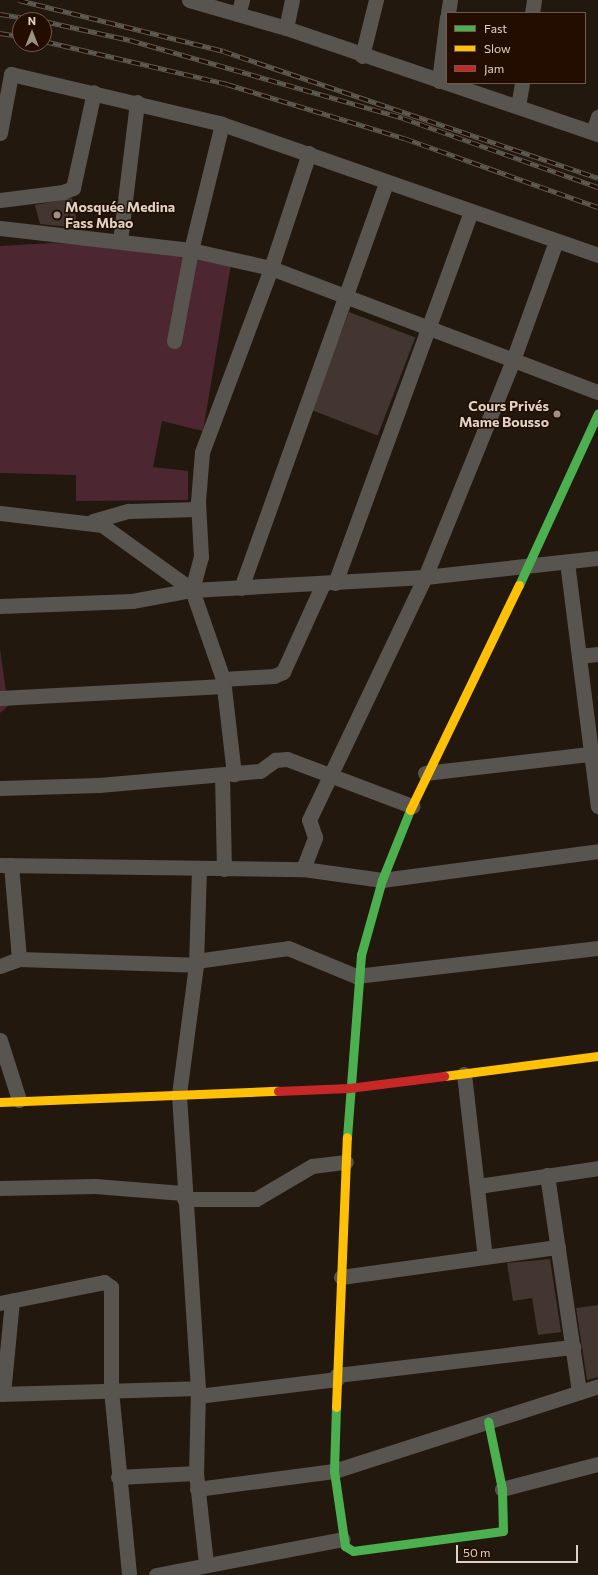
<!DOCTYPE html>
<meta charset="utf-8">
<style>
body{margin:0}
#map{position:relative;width:598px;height:1575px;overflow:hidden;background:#23180d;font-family:Commissioner,sans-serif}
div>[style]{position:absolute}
.green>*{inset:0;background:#4c2732}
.building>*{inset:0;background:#43352f;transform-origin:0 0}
.street>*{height:15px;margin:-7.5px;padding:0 7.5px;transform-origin:7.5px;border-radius:7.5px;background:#58544f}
.fast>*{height:9px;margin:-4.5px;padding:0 4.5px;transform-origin:4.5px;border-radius:4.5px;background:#4caf50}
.slow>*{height:9px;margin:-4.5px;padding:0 4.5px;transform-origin:4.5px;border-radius:4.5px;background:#ffc107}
.jam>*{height:9px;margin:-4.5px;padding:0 4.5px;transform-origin:4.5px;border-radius:4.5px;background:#c62828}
.rail>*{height:4.5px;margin-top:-2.25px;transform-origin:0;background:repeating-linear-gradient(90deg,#220d00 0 9px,#5e5952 0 18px);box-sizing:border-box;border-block:1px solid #5e5952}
.dots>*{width:11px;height:11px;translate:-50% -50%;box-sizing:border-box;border:2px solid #220d00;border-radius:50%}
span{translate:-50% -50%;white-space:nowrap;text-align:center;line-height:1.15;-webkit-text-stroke:3px #220d00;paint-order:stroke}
.poi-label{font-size:14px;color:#e0d1c6;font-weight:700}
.left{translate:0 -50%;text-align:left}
.right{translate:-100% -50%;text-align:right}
.legend{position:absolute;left:446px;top:12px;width:140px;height:72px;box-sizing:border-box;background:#220d00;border:1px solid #6e5b4f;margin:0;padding:5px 7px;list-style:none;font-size:12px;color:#e0d1c6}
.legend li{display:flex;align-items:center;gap:8px;height:20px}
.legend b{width:20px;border:1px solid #6e5b4f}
.north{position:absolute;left:12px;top:12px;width:40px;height:40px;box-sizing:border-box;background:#220d00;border:1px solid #6e5b4f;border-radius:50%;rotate:0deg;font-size:11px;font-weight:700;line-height:16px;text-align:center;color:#e0d1c6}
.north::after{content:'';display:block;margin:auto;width:14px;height:18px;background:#9e9085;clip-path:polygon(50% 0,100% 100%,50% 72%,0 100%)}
.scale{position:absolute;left:456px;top:1545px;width:122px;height:18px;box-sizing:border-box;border:2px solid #e0d1c6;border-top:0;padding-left:5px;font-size:12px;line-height:14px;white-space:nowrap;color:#e0d1c6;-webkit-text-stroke:3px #220d00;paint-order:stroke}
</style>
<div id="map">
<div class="green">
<i style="clip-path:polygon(53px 243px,165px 249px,231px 264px,203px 431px,162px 421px,153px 467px,188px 471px,188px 500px,76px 501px,76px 475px,0 473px,0 246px)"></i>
<i style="clip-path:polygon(0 649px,8px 706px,0 713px)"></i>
</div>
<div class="building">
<i style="clip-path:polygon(72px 198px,78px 228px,40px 224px,35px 205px)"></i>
<i style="left:349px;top:312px;width:71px;height:105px;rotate:21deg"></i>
<i style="clip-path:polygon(550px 1259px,561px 1332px,538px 1335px,532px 1298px,513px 1301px,507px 1263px)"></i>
<i style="clip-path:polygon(598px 1305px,598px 1377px,587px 1380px,576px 1308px)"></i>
</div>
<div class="street">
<i style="left:189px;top:0;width:101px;rotate:16.1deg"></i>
<i style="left:286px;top:28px;width:330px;rotate:18.8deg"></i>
<i style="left:448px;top:13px;width:13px;rotate:-81deg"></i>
<i style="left:532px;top:13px;width:13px;rotate:-81deg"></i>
<i style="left:238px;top:14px;width:15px;rotate:-74deg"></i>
<i style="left:286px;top:28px;width:29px;rotate:-78deg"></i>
<i style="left:362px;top:56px;width:58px;rotate:-76deg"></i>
<i style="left:439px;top:81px;width:64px;rotate:-82.9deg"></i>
<i style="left:518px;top:106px;width:23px;rotate:-80deg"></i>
<i style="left:593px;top:132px;width:16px;rotate:-72deg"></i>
<i style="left:0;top:133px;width:60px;rotate:-79.4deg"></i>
<i style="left:11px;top:74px;width:217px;rotate:13.3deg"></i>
<i style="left:222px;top:124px;width:398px;rotate:19.2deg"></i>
<i style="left:0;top:200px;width:64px;rotate:-7.2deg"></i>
<i style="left:63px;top:192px;width:11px;rotate:-22deg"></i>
<i style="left:73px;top:188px;width:98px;rotate:-77.7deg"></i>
<i style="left:0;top:228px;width:192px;rotate:6.6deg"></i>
<i style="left:191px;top:250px;width:82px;rotate:12.7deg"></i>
<i style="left:271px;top:268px;width:350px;rotate:20.8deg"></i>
<i style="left:120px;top:241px;width:140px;rotate:-83deg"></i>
<i style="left:174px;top:341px;width:93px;rotate:-79.4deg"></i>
<i style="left:191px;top:250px;width:130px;rotate:-76.2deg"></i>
<i style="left:0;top:513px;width:103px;rotate:6.7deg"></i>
<i style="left:102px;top:525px;width:111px;rotate:35.8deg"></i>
<i style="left:192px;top:590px;width:94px;rotate:70.8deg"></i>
<i style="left:223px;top:679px;width:96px;rotate:83.4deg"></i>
<i style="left:93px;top:521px;width:37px;rotate:-16deg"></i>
<i style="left:129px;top:511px;width:69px;rotate:-1.7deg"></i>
<i style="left:567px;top:562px;width:246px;rotate:82.8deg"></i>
<i style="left:335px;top:583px;width:396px;rotate:-69.9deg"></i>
<i style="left:241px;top:588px;width:431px;rotate:-70.3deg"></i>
<i style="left:192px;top:590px;width:34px;rotate:-75deg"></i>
<i style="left:201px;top:557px;width:56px;rotate:-93.1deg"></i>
<i style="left:198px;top:501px;width:49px;rotate:-85.3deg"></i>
<i style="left:202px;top:452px;width:197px;rotate:-69.4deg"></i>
<i style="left:271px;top:268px;width:121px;rotate:-71.7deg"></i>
<i style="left:0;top:606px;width:132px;rotate:-2.2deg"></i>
<i style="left:132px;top:601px;width:61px;rotate:-10.4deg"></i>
<i style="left:192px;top:590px;width:233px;rotate:-3.2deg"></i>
<i style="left:425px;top:577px;width:174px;rotate:-6.3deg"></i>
<i style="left:579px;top:656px;width:19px;rotate:-6deg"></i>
<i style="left:223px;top:679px;width:51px;rotate:-3.4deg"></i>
<i style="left:274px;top:676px;width:10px;rotate:-24deg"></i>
<i style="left:283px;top:672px;width:97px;rotate:-65.6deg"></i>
<i style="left:0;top:698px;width:224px;rotate:-3.1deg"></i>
<i style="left:425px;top:773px;width:174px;rotate:-6.6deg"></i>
<i style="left:222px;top:775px;width:94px;rotate:88.8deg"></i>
<i style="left:0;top:788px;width:99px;rotate:-1.7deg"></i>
<i style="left:99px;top:785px;width:162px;rotate:-5deg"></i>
<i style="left:260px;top:771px;width:19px;rotate:-36deg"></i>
<i style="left:275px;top:760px;width:12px;rotate:-5deg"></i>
<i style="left:287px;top:759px;width:134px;rotate:20.6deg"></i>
<i style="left:0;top:865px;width:303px;rotate:0.8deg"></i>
<i style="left:303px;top:869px;width:80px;rotate:7.9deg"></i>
<i style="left:382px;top:880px;width:218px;rotate:-7.6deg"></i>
<i style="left:11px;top:865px;width:94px;rotate:85.1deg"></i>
<i style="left:19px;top:959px;width:177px;rotate:1.9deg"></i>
<i style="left:199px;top:869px;width:96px;rotate:91.8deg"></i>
<i style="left:196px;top:965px;width:131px;rotate:97.5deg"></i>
<i style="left:179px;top:1095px;width:294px;rotate:86.3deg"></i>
<i style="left:198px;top:1388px;width:85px;rotate:91.3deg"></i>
<i style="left:196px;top:1473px;width:92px;rotate:83.7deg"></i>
<i style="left:303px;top:869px;width:34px;rotate:-69deg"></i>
<i style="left:315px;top:837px;width:18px;rotate:-109deg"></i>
<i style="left:309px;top:820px;width:269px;rotate:-64.5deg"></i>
<i style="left:425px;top:577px;width:234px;rotate:-67.9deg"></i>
<i style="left:513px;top:360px;width:127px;rotate:-70.1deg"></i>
<i style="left:196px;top:961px;width:93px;rotate:-8deg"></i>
<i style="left:288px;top:948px;width:74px;rotate:22.4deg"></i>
<i style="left:356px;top:976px;width:244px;rotate:-6.6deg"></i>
<i style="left:0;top:966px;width:20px;rotate:-20deg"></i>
<i style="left:0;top:1040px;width:63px;rotate:72.4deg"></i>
<i style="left:464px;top:1074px;width:184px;rotate:83.5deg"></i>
<i style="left:547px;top:1175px;width:219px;rotate:81.6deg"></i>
<i style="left:478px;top:1186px;width:121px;rotate:-8.5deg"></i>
<i style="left:0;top:1188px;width:95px;rotate:-1.2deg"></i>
<i style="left:95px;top:1186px;width:88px;rotate:4.5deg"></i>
<i style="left:184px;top:1199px;width:72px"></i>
<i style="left:256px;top:1199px;width:65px;rotate:-30.5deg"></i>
<i style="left:312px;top:1166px;width:34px;rotate:-7deg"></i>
<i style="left:341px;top:1277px;width:219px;rotate:-7.9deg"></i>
<i style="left:0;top:1303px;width:106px;rotate:-11.4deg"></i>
<i style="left:104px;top:1282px;width:9px;rotate:36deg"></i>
<i style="left:111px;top:1287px;width:103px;rotate:90deg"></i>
<i style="left:111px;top:1390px;width:186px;rotate:84.4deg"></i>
<i style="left:337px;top:1375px;width:238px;rotate:-6.8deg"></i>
<i style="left:0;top:1394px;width:198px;rotate:-1.7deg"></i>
<i style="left:3px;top:1394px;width:94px;rotate:-84.5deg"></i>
<i style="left:198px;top:1396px;width:140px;rotate:-7deg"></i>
<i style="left:118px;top:1477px;width:78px;rotate:-2.9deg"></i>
<i style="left:197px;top:1489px;width:138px;rotate:-7.5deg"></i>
<i style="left:334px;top:1471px;width:277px;rotate:-17.8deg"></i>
<i style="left:502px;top:1489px;width:99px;rotate:-14.6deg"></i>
<i style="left:156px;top:1575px;width:190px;rotate:-10.9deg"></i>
</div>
<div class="fast">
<i style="left:519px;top:585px;width:189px;rotate:-65.3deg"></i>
<i style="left:347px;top:1137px;width:183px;rotate:-85.6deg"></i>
<i style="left:361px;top:955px;width:78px;rotate:-74.4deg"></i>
<i style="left:382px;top:880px;width:75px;rotate:-68.2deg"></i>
<i style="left:336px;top:1407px;width:64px;rotate:91.8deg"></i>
<i style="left:334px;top:1471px;width:76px;rotate:81.7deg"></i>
<i style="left:345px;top:1546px;width:9px;rotate:32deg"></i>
<i style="left:353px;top:1551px;width:151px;rotate:-7.6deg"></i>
<i style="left:503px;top:1531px;width:42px;rotate:-91.4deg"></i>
<i style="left:502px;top:1489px;width:69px;rotate:-101.6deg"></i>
</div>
<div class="slow">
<i style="left:410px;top:810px;width:250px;rotate:-64.2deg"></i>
<i style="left:444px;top:1076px;width:155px;rotate:-7.4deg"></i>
<i style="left:0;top:1102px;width:278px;rotate:-2.3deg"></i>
<i style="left:336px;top:1407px;width:270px;rotate:-87.7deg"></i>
</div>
<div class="jam">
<i style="left:278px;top:1091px;width:71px;rotate:-2.4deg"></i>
<i style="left:349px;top:1088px;width:96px;rotate:-7.2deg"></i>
</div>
<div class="rail">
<i style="left:19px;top:0;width:210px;rotate:14deg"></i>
<i style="left:223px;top:51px;width:396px;rotate:18.7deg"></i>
<i style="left:0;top:14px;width:36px;rotate:9deg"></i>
<i style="left:44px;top:21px;width:88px;rotate:12.5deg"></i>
<i style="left:130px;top:40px;width:284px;rotate:15.9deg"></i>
<i style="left:403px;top:118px;width:207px;rotate:19.5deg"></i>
<i style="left:0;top:33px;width:20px;rotate:9deg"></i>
<i style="left:44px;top:41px;width:188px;rotate:13.2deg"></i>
<i style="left:227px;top:84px;width:185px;rotate:17deg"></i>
<i style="left:404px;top:138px;width:206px;rotate:19.6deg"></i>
</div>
<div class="dots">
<i style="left:57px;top:215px;background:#9e9085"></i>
<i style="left:557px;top:414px;background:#9e9085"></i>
</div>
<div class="poi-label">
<span class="left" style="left:65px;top:215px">Mosquée Medina<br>Fass Mbao</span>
<span class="right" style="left:549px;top:414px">Cours Privés<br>Mame Bousso</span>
</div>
<ul class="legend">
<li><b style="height:5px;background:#4caf50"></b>Fast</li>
<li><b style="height:5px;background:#ffc107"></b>Slow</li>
<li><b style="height:5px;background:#c62828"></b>Jam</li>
</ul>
<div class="north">N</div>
<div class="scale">50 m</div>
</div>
